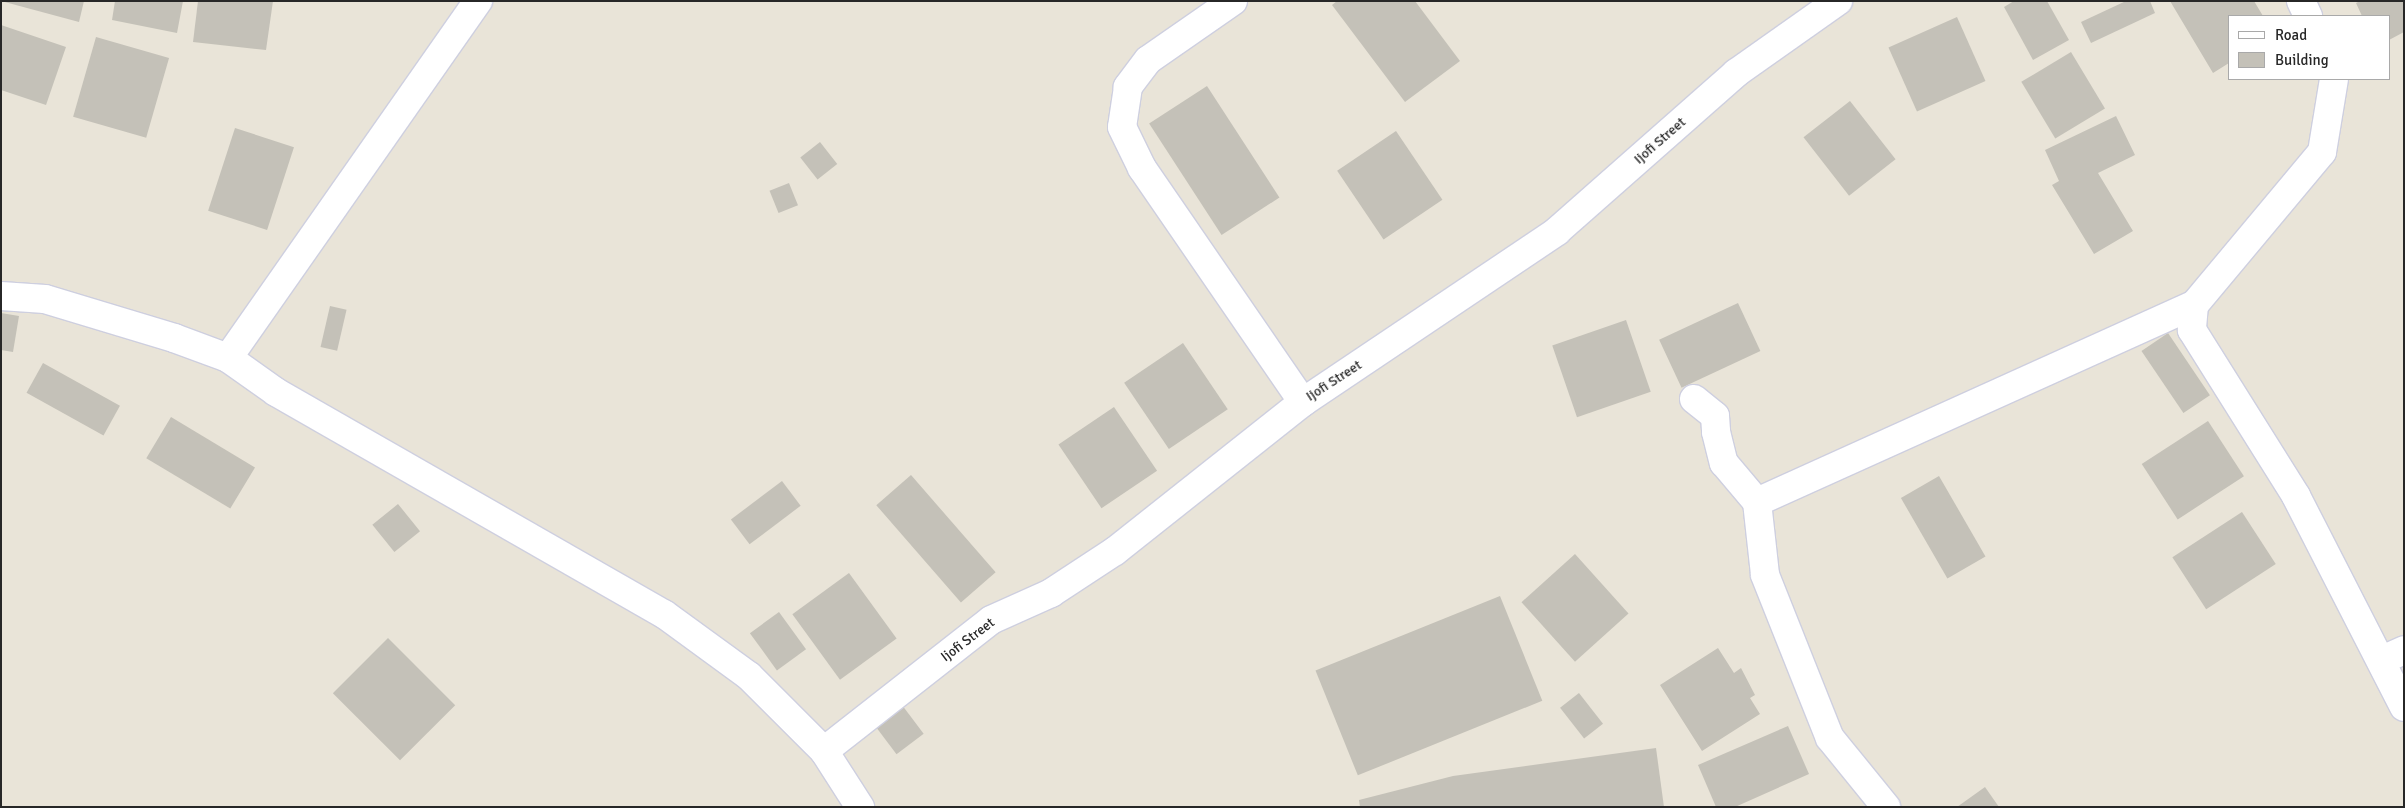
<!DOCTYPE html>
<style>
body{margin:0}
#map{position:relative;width:2405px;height:808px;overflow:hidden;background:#e9e4d8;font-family:Signika,sans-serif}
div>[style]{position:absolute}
.building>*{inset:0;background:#c4c1b8;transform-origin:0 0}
.roads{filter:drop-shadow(1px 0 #cecfdf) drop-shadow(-1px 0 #cecfdf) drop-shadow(0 1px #cecfdf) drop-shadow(0 -1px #cecfdf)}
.minor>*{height:28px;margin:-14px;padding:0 14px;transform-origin:14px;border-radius:14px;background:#fff}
span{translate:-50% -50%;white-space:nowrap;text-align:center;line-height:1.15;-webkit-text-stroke:4px #fff;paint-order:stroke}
.street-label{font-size:14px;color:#272727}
.frame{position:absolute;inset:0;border:2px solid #272727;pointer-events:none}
.legend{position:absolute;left:2228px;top:15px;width:162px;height:65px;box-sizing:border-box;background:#fff;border:1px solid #a9a9a9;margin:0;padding:6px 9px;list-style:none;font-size:15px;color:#272727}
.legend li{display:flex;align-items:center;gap:10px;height:25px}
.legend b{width:25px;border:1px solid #a9a9a9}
</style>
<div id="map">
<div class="building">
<i style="clip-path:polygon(1px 1px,84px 1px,79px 22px)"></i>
<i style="clip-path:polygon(115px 1px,183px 1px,177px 33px,112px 20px)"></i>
<i style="clip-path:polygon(198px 1px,273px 1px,266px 50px,193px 42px)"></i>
<i style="clip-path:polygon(1337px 1px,1415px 1px,1460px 61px,1405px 102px,1332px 5px)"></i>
<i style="clip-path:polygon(2014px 1px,2047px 1px,2069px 40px,2033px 60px,2004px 7px)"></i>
<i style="clip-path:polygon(2126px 1px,2150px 1px,2155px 13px,2091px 43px,2081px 22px)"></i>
<i style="clip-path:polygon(2170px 1px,2254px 1px,2263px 16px,2229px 16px,2229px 63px,2213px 73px)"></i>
<i style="clip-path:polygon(2360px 1px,2404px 1px,2404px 32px,2389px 40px,2389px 16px,2362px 16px,2356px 3px)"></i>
<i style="left:1957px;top:17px;width:70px;height:75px;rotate:66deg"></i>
<i style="clip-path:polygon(1px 25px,66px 47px,46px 105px,1px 90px)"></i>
<i style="left:96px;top:37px;width:76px;height:83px;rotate:16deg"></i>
<i style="left:2071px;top:52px;width:66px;height:58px;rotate:59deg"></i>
<i style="left:1207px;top:86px;width:133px;height:69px;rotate:57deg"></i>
<i style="left:1850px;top:101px;width:74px;height:59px;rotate:52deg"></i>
<i style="clip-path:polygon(2116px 116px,2135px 155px,2098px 173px,2133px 231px,2094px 254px,2052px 185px,2059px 181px,2045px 150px)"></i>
<i style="left:235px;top:128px;width:62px;height:87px;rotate:18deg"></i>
<i style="left:1396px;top:131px;width:83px;height:71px;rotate:56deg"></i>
<i style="left:820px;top:142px;width:28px;height:25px;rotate:52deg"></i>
<i style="left:789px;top:183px;width:24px;height:21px;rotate:68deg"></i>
<i style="left:1738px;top:303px;width:53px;height:87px;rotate:65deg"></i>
<i style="left:330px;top:306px;width:17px;height:42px;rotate:13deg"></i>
<i style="clip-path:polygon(1px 313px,19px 316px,13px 352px,1px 350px)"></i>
<i style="left:1626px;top:320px;width:76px;height:78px;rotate:71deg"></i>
<i style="left:2168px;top:333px;width:75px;height:32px;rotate:56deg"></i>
<i style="left:1183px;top:343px;width:80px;height:71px;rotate:56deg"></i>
<i style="left:43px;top:363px;width:88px;height:34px;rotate:29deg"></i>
<i style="left:1114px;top:407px;width:77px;height:67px;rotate:56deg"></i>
<i style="left:171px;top:417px;width:98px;height:48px;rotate:31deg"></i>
<i style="left:2208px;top:421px;width:66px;height:79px;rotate:57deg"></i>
<i style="left:911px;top:475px;width:129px;height:46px;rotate:49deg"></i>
<i style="left:1939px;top:476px;width:93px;height:44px;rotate:60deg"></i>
<i style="left:782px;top:481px;width:31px;height:64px;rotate:53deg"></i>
<i style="left:398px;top:504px;width:35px;height:33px;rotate:51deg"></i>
<i style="left:2242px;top:512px;width:62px;height:83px;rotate:57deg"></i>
<i style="left:1575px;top:554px;width:80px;height:72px;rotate:48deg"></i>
<i style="left:849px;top:573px;width:81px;height:70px;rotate:54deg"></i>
<i style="left:1500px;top:596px;width:113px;height:199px;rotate:68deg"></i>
<i style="left:779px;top:612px;width:46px;height:36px;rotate:54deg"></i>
<i style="left:388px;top:638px;width:95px;height:78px;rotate:45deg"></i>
<i style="clip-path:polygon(1718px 648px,1734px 673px,1741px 668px,1755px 695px,1750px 698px,1760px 714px,1702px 751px,1660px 685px)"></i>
<i style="left:1579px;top:693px;width:39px;height:24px;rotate:52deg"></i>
<i style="left:902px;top:705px;width:36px;height:34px;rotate:53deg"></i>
<i style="clip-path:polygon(1788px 726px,1809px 774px,1735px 807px,1716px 807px,1698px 765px)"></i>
<i style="clip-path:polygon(1656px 748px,1664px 807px,1360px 807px,1359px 800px,1453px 776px)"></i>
<i style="clip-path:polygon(1985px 787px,1999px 807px,1957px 807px)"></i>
</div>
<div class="roads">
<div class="minor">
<i style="left:1233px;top:1px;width:103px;rotate:145.2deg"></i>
<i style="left:1148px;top:60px;width:34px;rotate:127deg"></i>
<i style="left:1128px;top:87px;width:40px;rotate:98.5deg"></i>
<i style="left:1122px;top:127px;width:46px;rotate:64deg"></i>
<i style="left:1142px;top:168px;width:284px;rotate:55.5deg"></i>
<i style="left:2301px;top:1px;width:17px;rotate:65deg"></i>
<i style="left:2334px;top:79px;width:74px;rotate:99.3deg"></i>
<i style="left:2322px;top:152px;width:199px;rotate:129.9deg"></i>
<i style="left:2194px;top:305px;width:25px;rotate:95deg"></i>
<i style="left:2192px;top:330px;width:196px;rotate:57.9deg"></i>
<i style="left:2296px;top:496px;width:237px;rotate:62.9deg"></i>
<i style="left:1px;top:296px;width:44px;rotate:3.9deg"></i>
<i style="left:45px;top:299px;width:135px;rotate:16.8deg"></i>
<i style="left:174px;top:338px;width:58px;rotate:20.3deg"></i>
<i style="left:228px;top:358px;width:59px;rotate:35.3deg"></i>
<i style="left:276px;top:392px;width:447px;rotate:29.8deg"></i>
<i style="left:664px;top:614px;width:105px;rotate:36.1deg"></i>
<i style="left:749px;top:676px;width:106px;rotate:45deg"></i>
<i style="left:824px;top:751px;width:67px;rotate:57.3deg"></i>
<i style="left:228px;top:358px;width:436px;rotate:-55deg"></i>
<i style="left:1694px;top:399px;width:27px;rotate:39deg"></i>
<i style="left:1715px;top:416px;width:16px;rotate:86deg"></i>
<i style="left:1716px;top:432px;width:32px;rotate:76deg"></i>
<i style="left:1724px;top:463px;width:51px;rotate:49.8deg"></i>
<i style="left:1757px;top:502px;width:73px;rotate:83.7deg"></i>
<i style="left:1765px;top:575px;width:175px;rotate:68.3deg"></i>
<i style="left:1830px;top:738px;width:89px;rotate:50.9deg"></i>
<i style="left:1757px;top:502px;width:479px;rotate:-24.3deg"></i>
<i style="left:2382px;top:660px;width:24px;rotate:-24deg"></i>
<i style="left:824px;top:751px;width:212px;rotate:-38.1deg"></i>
<i style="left:991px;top:620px;width:66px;rotate:-24.2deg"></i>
<i style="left:1051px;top:593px;width:77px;rotate:-33.3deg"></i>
<i style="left:1115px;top:551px;width:240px;rotate:-38.4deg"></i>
<i style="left:1303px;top:402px;width:306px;rotate:-33.9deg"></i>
<i style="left:1557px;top:231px;width:239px;rotate:-41.4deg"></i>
<i style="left:1736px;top:73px;width:125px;rotate:-35.2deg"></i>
</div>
</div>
<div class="street-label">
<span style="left:1660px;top:141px;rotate:-41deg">Ijofi Street</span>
<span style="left:1334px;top:381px;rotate:-33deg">Ijofi Street</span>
<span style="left:968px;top:640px;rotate:-37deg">Ijofi Street</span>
</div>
<div class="frame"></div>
<ul class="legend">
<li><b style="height:6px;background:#fff"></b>Road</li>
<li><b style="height:14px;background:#c4c1b8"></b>Building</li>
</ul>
</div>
